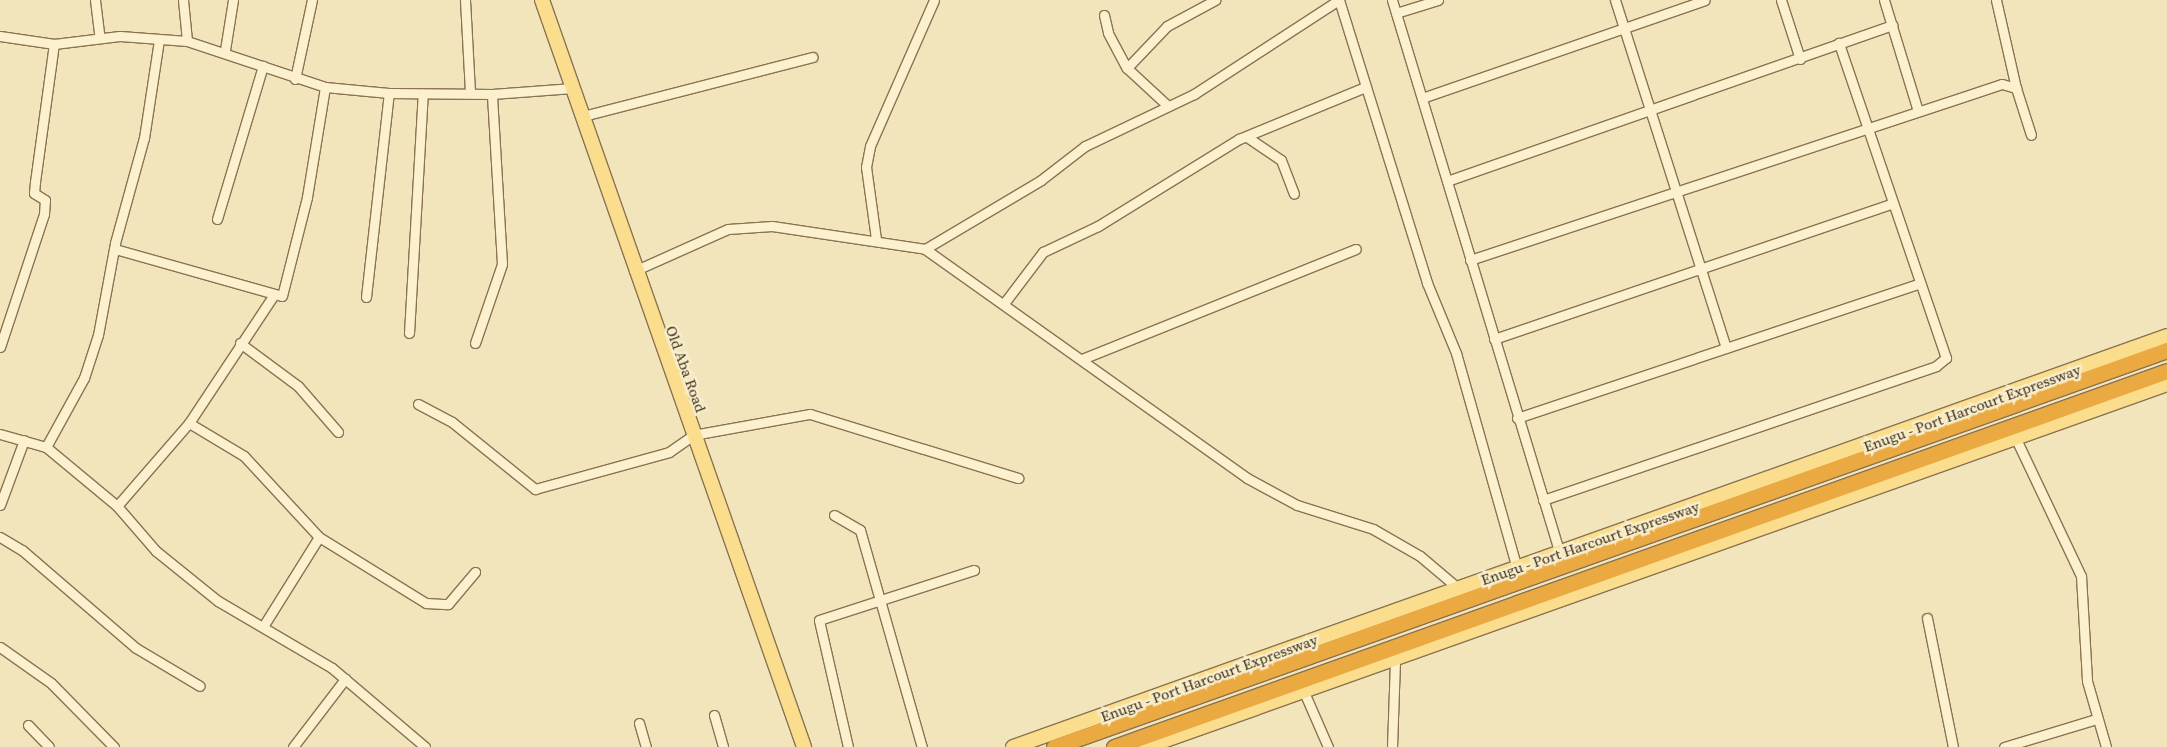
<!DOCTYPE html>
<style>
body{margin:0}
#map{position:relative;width:2167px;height:747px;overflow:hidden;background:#f2e4bb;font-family:"Source Serif 4",serif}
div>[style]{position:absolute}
.roads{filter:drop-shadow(1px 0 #8a7353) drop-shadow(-1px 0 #8a7353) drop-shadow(0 1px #8a7353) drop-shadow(0 -1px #8a7353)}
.street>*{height:9px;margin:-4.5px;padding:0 4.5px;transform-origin:4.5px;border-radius:4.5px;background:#fcf1ce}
.primary>*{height:14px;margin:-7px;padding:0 7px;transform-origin:7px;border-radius:7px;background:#fade8d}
.highway>*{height:15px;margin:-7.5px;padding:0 7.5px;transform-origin:7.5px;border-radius:7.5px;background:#eba941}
span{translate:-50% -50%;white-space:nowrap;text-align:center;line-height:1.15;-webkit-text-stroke:5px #f9eecb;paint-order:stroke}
.street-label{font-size:15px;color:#382a1a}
</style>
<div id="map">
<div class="roads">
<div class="street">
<i style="left:95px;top:0;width:38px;rotate:83deg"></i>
<i style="left:183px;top:0;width:41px;rotate:84.4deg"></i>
<i style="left:465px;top:0;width:93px;rotate:86.9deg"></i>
<i style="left:1339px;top:0;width:296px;rotate:72.7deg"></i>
<i style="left:1427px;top:283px;width:76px;rotate:67.5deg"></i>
<i style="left:1456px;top:353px;width:223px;rotate:74.2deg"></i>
<i style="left:1392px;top:0;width:579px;rotate:73.13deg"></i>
<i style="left:1615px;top:0;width:365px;rotate:72.3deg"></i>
<i style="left:1781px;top:0;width:62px;rotate:72.1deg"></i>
<i style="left:1884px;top:0;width:116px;rotate:73deg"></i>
<i style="left:1996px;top:0;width:90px;rotate:77.2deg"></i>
<i style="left:1396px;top:13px;width:44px;rotate:-17.2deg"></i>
<i style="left:1104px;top:15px;width:18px;rotate:77deg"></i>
<i style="left:1108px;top:33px;width:40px;rotate:62deg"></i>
<i style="left:0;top:36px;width:55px;rotate:8.4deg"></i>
<i style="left:54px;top:44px;width:66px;rotate:-6.9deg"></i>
<i style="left:120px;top:36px;width:67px;rotate:4.3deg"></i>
<i style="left:187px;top:41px;width:145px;rotate:18.4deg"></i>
<i style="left:325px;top:87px;width:64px;rotate:5.4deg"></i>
<i style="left:389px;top:93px;width:103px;rotate:0.6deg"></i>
<i style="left:492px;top:94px;width:81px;rotate:-4.2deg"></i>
<i style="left:225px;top:50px;width:51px;rotate:-80.9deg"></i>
<i style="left:295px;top:79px;width:81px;rotate:-77.9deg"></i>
<i style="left:1422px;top:98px;width:299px;rotate:-19.1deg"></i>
<i style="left:1168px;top:106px;width:56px;rotate:-137.2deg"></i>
<i style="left:1127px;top:68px;width:58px;rotate:-46.4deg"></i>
<i style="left:1167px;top:26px;width:55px;rotate:-28.4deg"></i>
<i style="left:583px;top:116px;width:237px;rotate:-14.4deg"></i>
<i style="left:1247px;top:137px;width:41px;rotate:34.1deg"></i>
<i style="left:1281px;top:160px;width:36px;rotate:69deg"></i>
<i style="left:1447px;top:181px;width:472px;rotate:-19.3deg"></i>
<i style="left:217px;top:219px;width:160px;rotate:-73.3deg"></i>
<i style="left:876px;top:239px;width:73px;rotate:-97.9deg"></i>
<i style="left:866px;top:167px;width:21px;rotate:-79deg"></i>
<i style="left:870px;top:146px;width:159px;rotate:-66.3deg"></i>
<i style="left:115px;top:249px;width:173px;rotate:15.7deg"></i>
<i style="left:282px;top:296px;width:102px;rotate:-75.8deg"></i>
<i style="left:307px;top:197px;width:111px;rotate:-80.7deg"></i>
<i style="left:925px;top:249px;width:135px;rotate:-30.7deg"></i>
<i style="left:1041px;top:180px;width:56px;rotate:-37.7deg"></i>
<i style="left:1085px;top:146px;width:121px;rotate:-25.5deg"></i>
<i style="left:1194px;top:94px;width:173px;rotate:-33deg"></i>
<i style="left:1470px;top:260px;width:560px;rotate:-18.31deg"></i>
<i style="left:2002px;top:84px;width:15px;rotate:16deg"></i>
<i style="left:2016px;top:88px;width:49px;rotate:72.3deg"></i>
<i style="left:634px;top:271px;width:103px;rotate:-24.1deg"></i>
<i style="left:728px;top:229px;width:44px;rotate:-3.9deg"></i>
<i style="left:772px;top:226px;width:155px;rotate:8.5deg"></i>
<i style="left:925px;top:249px;width:395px;rotate:35.4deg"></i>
<i style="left:1247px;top:478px;width:57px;rotate:28.4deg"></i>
<i style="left:1297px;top:505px;width:80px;rotate:17.5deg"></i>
<i style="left:1373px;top:529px;width:54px;rotate:29.9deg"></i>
<i style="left:1420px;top:556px;width:51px;rotate:40.2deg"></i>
<i style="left:366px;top:297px;width:205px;rotate:-83.6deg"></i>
<i style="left:1005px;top:302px;width:63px;rotate:-52.8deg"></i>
<i style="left:1043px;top:252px;width:61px;rotate:-25.3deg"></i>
<i style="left:1098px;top:226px;width:166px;rotate:-31.7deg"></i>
<i style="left:1239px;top:139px;width:134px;rotate:-22.4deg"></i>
<i style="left:409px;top:333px;width:240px;rotate:-86.7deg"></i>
<i style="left:1494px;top:339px;width:419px;rotate:-18.8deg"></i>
<i style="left:240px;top:343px;width:72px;rotate:36.6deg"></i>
<i style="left:298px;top:386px;width:61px;rotate:49deg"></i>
<i style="left:475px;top:343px;width:83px;rotate:-71.1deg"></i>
<i style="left:502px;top:264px;width:170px;rotate:-93.4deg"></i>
<i style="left:0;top:347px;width:140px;rotate:-71.7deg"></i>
<i style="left:44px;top:214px;width:14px;rotate:-86deg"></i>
<i style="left:45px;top:200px;width:13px;rotate:-148deg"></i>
<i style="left:34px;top:193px;width:11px;rotate:-85deg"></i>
<i style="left:35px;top:182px;width:139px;rotate:-82.2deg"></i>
<i style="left:1082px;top:359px;width:295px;rotate:-21.9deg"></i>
<i style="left:418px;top:404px;width:38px;rotate:28deg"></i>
<i style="left:452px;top:422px;width:107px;rotate:38.9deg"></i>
<i style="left:535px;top:489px;width:139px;rotate:-15.4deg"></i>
<i style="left:669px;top:452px;width:29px;rotate:-35deg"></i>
<i style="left:693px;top:435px;width:119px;rotate:-10.2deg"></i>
<i style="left:810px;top:414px;width:218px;rotate:17.1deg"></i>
<i style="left:1517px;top:418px;width:425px;rotate:-18.5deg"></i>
<i style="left:189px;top:423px;width:64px;rotate:31deg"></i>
<i style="left:244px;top:456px;width:110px;rotate:47.2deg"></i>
<i style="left:319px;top:537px;width:104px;rotate:122deg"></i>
<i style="left:0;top:434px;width:48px;rotate:15.8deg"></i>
<i style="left:46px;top:447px;width:92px;rotate:39.7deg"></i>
<i style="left:117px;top:506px;width:60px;rotate:49.1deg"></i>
<i style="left:156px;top:551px;width:80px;rotate:38.9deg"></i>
<i style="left:218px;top:601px;width:132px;rotate:30.4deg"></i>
<i style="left:332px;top:668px;width:122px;rotate:40.3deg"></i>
<i style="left:2016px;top:439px;width:152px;rotate:64.6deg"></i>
<i style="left:2081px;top:576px;width:105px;rotate:86.7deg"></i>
<i style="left:2087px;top:681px;width:69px;rotate:73.9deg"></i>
<i style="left:46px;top:447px;width:79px;rotate:-61.2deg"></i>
<i style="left:84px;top:378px;width:45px;rotate:-72deg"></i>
<i style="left:98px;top:335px;width:94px;rotate:-79.5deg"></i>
<i style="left:115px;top:243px;width:109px;rotate:-74.6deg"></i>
<i style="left:144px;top:138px;width:99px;rotate:-81.3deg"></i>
<i style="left:1543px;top:500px;width:415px;rotate:-18.8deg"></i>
<i style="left:1936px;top:366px;width:13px;rotate:-39deg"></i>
<i style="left:1946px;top:358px;width:333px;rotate:-108.8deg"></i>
<i style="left:0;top:505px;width:69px;rotate:-69.7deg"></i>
<i style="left:117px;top:506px;width:110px;rotate:-49.1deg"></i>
<i style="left:189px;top:423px;width:152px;rotate:-56.5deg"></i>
<i style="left:834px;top:515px;width:30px;rotate:30deg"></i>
<i style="left:860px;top:530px;width:226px;rotate:74.1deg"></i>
<i style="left:0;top:537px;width:26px;rotate:31deg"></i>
<i style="left:22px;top:550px;width:150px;rotate:40.7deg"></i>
<i style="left:136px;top:648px;width:74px;rotate:30.7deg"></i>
<i style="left:319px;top:537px;width:126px;rotate:31.7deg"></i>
<i style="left:426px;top:603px;width:22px;rotate:3deg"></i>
<i style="left:448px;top:604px;width:42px;rotate:-49.8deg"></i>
<i style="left:1927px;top:618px;width:132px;rotate:78.6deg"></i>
<i style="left:0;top:647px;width:62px;rotate:35.2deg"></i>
<i style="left:51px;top:683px;width:90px;rotate:45.5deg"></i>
<i style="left:1304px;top:692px;width:60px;rotate:66.4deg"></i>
<i style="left:714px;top:715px;width:33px;rotate:74deg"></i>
<i style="left:639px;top:723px;width:25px;rotate:74deg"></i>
<i style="left:28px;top:725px;width:30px;rotate:46deg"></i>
<i style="left:293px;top:747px;width:86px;rotate:-52.6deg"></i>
<i style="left:848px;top:747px;width:130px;rotate:-102.9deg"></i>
<i style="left:819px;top:620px;width:163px;rotate:-17.9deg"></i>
<i style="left:1392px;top:747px;width:88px;rotate:-88deg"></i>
<i style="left:2004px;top:747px;width:96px;rotate:-16.9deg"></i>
</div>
<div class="primary">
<i style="left:542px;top:0;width:792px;rotate:70.67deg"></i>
<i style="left:1013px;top:747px;width:1225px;rotate:-19.6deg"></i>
<i style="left:1146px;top:747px;width:1084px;rotate:-19.57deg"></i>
</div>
<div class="highway">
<i style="left:1054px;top:747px;width:1182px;rotate:-19.63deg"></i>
<i style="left:1114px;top:747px;width:1118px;rotate:-19.65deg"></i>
</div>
</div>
<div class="street-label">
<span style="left:686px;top:369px;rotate:70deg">Old Aba Road</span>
<span style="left:1972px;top:408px;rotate:-20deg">Enugu - Port Harcourt Expressway</span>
<span style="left:1590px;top:543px;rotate:-19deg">Enugu - Port Harcourt Expressway</span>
<span style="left:1209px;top:678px;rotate:-20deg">Enugu - Port Harcourt Expressway</span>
</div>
</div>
